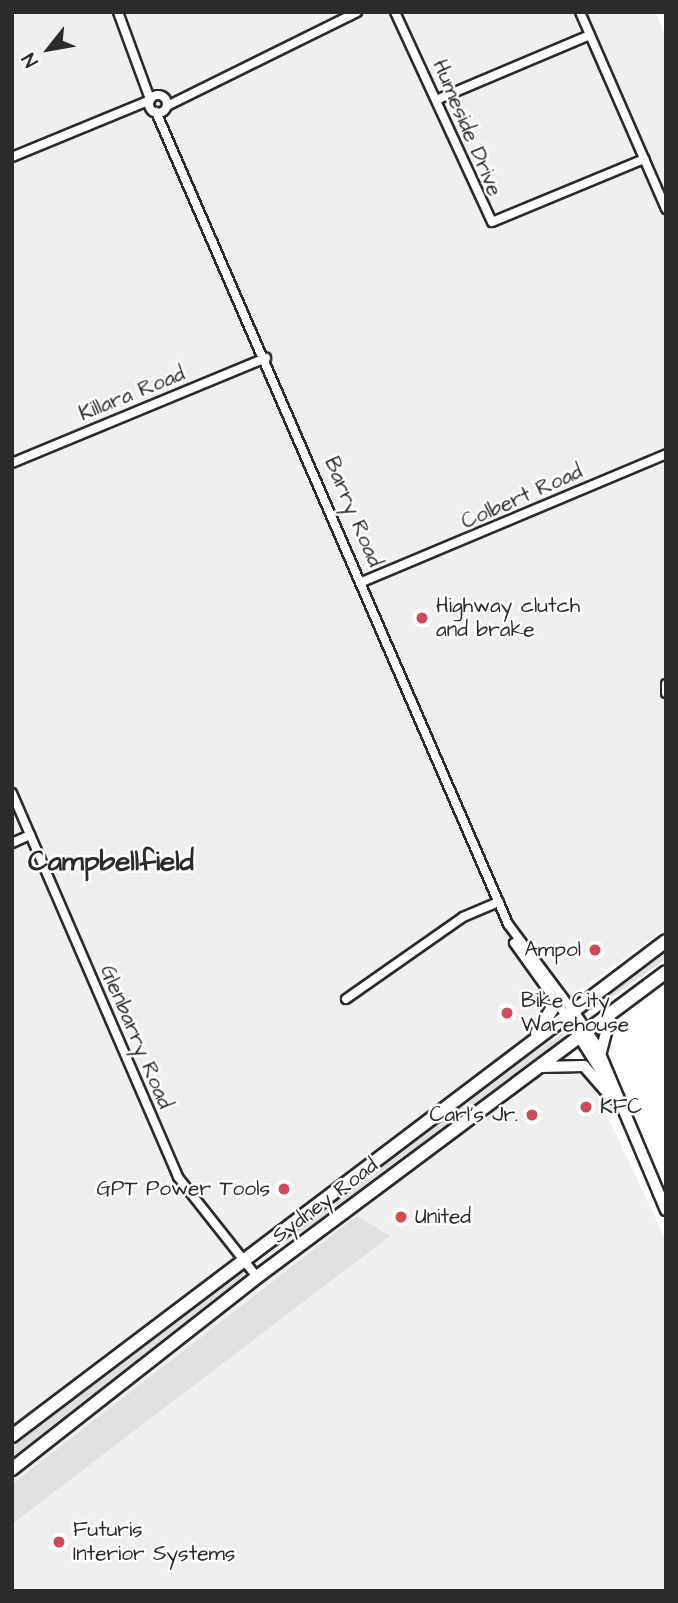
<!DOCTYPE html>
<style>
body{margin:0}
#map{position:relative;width:678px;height:1603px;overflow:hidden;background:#fff;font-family:"Architects Daughter",sans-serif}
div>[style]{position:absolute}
.built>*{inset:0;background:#efefef}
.green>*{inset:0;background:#e0e0e0}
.roads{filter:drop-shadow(2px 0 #2b2b2b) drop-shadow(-2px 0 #2b2b2b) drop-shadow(0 2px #2b2b2b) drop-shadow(0 -2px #2b2b2b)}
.minor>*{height:8px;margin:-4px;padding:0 4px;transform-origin:4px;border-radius:4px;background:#fff}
.minor>.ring{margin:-4px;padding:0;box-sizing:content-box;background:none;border:8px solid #fff;border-radius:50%}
.major>*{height:10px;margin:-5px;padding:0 5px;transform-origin:5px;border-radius:5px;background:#fff}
.highway>*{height:12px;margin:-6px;padding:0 6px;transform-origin:6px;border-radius:6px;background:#fff}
.dots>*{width:19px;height:19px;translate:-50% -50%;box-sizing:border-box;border:4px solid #fff;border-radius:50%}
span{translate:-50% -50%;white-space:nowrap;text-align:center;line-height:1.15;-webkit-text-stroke:5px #fff;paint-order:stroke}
.street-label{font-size:21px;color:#2b2b2b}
.poi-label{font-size:21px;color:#2b2b2b}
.left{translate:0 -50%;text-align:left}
.right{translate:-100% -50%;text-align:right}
.district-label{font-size:28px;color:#2b2b2b;font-weight:700}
.frame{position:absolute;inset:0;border:14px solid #2b2b2b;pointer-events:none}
.north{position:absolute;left:14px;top:14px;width:70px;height:70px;-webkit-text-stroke:5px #fff;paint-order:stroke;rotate:239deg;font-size:19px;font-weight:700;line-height:28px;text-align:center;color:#2b2b2b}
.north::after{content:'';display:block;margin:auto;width:24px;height:32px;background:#2b2b2b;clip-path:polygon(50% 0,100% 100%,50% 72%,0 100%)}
</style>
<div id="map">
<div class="built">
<i style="clip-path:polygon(12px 12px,655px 12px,666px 36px,666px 928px,537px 1021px,586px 1071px,666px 1240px,666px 1591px,12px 1591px)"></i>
</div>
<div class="green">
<i style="clip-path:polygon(666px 949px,666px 959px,589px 1013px,597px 1000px)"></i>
<i style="clip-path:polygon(564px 1032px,561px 1043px,335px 1211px,251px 1263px,424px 1129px)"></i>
<i style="clip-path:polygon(357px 1216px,390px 1236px,12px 1524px,12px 1484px)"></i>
<i style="clip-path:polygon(238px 1271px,245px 1272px,243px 1281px,12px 1462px,12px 1445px)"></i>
</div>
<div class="roads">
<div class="minor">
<i style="left:118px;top:12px;width:93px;rotate:69.8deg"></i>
<i style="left:395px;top:12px;width:231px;rotate:65.2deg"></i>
<i style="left:492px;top:222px;width:165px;rotate:-22.5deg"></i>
<i style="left:580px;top:12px;width:215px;rotate:66.4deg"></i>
<i class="ring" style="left:149px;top:95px;width:10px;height:10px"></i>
<i style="left:436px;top:100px;width:167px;rotate:-22.9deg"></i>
<i style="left:167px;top:106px;width:212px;rotate:-26.3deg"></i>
<i style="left:156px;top:112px;width:885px;rotate:66.56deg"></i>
<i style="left:508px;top:924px;width:109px;rotate:53.2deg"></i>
<i style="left:12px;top:157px;width:149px;rotate:-22.4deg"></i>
<i style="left:12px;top:463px;width:275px;rotate:-22.5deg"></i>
<i style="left:362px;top:582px;width:330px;rotate:-22.8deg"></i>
<i style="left:666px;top:684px;width:9px;rotate:90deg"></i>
<i style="left:12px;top:793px;width:418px;rotate:66.6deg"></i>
<i style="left:178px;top:1177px;width:127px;rotate:51.7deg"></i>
<i style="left:12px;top:843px;width:20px;rotate:-24deg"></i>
<i style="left:514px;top:943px;width:91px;rotate:54.4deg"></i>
<i style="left:346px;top:999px;width:143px;rotate:-35deg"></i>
<i style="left:463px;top:917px;width:39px;rotate:-23deg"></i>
</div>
<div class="major">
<i style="left:573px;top:1011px;width:43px;rotate:56.3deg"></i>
<i style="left:597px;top:1047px;width:177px;rotate:67.1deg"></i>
<i style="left:567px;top:1017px;width:77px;rotate:57.8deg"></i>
<i style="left:601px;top:1052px;width:40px;rotate:-75.6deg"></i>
<i style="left:541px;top:1067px;width:43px;rotate:-1.3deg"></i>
<i style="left:584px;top:1066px;width:43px;rotate:48.8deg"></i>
</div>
<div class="highway">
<i style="left:537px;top:1033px;width:36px;rotate:-58deg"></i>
<i style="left:12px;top:1436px;width:820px;rotate:-37.12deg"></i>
<i style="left:12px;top:1469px;width:311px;rotate:-38.1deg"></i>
<i style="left:257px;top:1277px;width:510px;rotate:-36.71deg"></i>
</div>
</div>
<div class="dots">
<i style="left:422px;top:618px;background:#d1495b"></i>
<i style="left:595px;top:950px;background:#d1495b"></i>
<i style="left:507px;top:1013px;background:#d1495b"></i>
<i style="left:586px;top:1107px;background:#d1495b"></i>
<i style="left:532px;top:1115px;background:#d1495b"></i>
<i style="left:284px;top:1189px;background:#d1495b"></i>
<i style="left:401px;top:1217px;background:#d1495b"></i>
<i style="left:59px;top:1542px;background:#d1495b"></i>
</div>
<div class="street-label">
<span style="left:467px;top:128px;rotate:67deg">Humeside Drive</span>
<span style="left:132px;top:394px;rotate:-22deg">Killara Road</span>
<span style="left:522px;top:497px;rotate:-24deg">Colbert Road</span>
<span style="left:353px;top:512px;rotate:67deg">Barry Road</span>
<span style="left:136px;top:1037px;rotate:67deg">Glenbarry Road</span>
<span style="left:325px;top:1201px;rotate:-37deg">Sydney Road</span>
</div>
<div class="poi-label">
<span class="left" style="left:436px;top:618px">Highway clutch<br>and brake</span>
<span class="right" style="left:581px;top:950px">Ampol</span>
<span class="left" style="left:521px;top:1013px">Bike City<br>Warehouse</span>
<span class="left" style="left:600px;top:1107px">KFC</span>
<span class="right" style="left:518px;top:1115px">Carl's Jr.</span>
<span class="right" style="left:270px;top:1189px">GPT Power Tools</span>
<span class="left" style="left:415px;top:1217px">United</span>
<span class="left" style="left:73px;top:1542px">Futuris<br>Interior Systems</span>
</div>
<div class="district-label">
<span style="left:111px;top:862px">Campbellfield</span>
</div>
<div class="frame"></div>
<div class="north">N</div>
</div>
